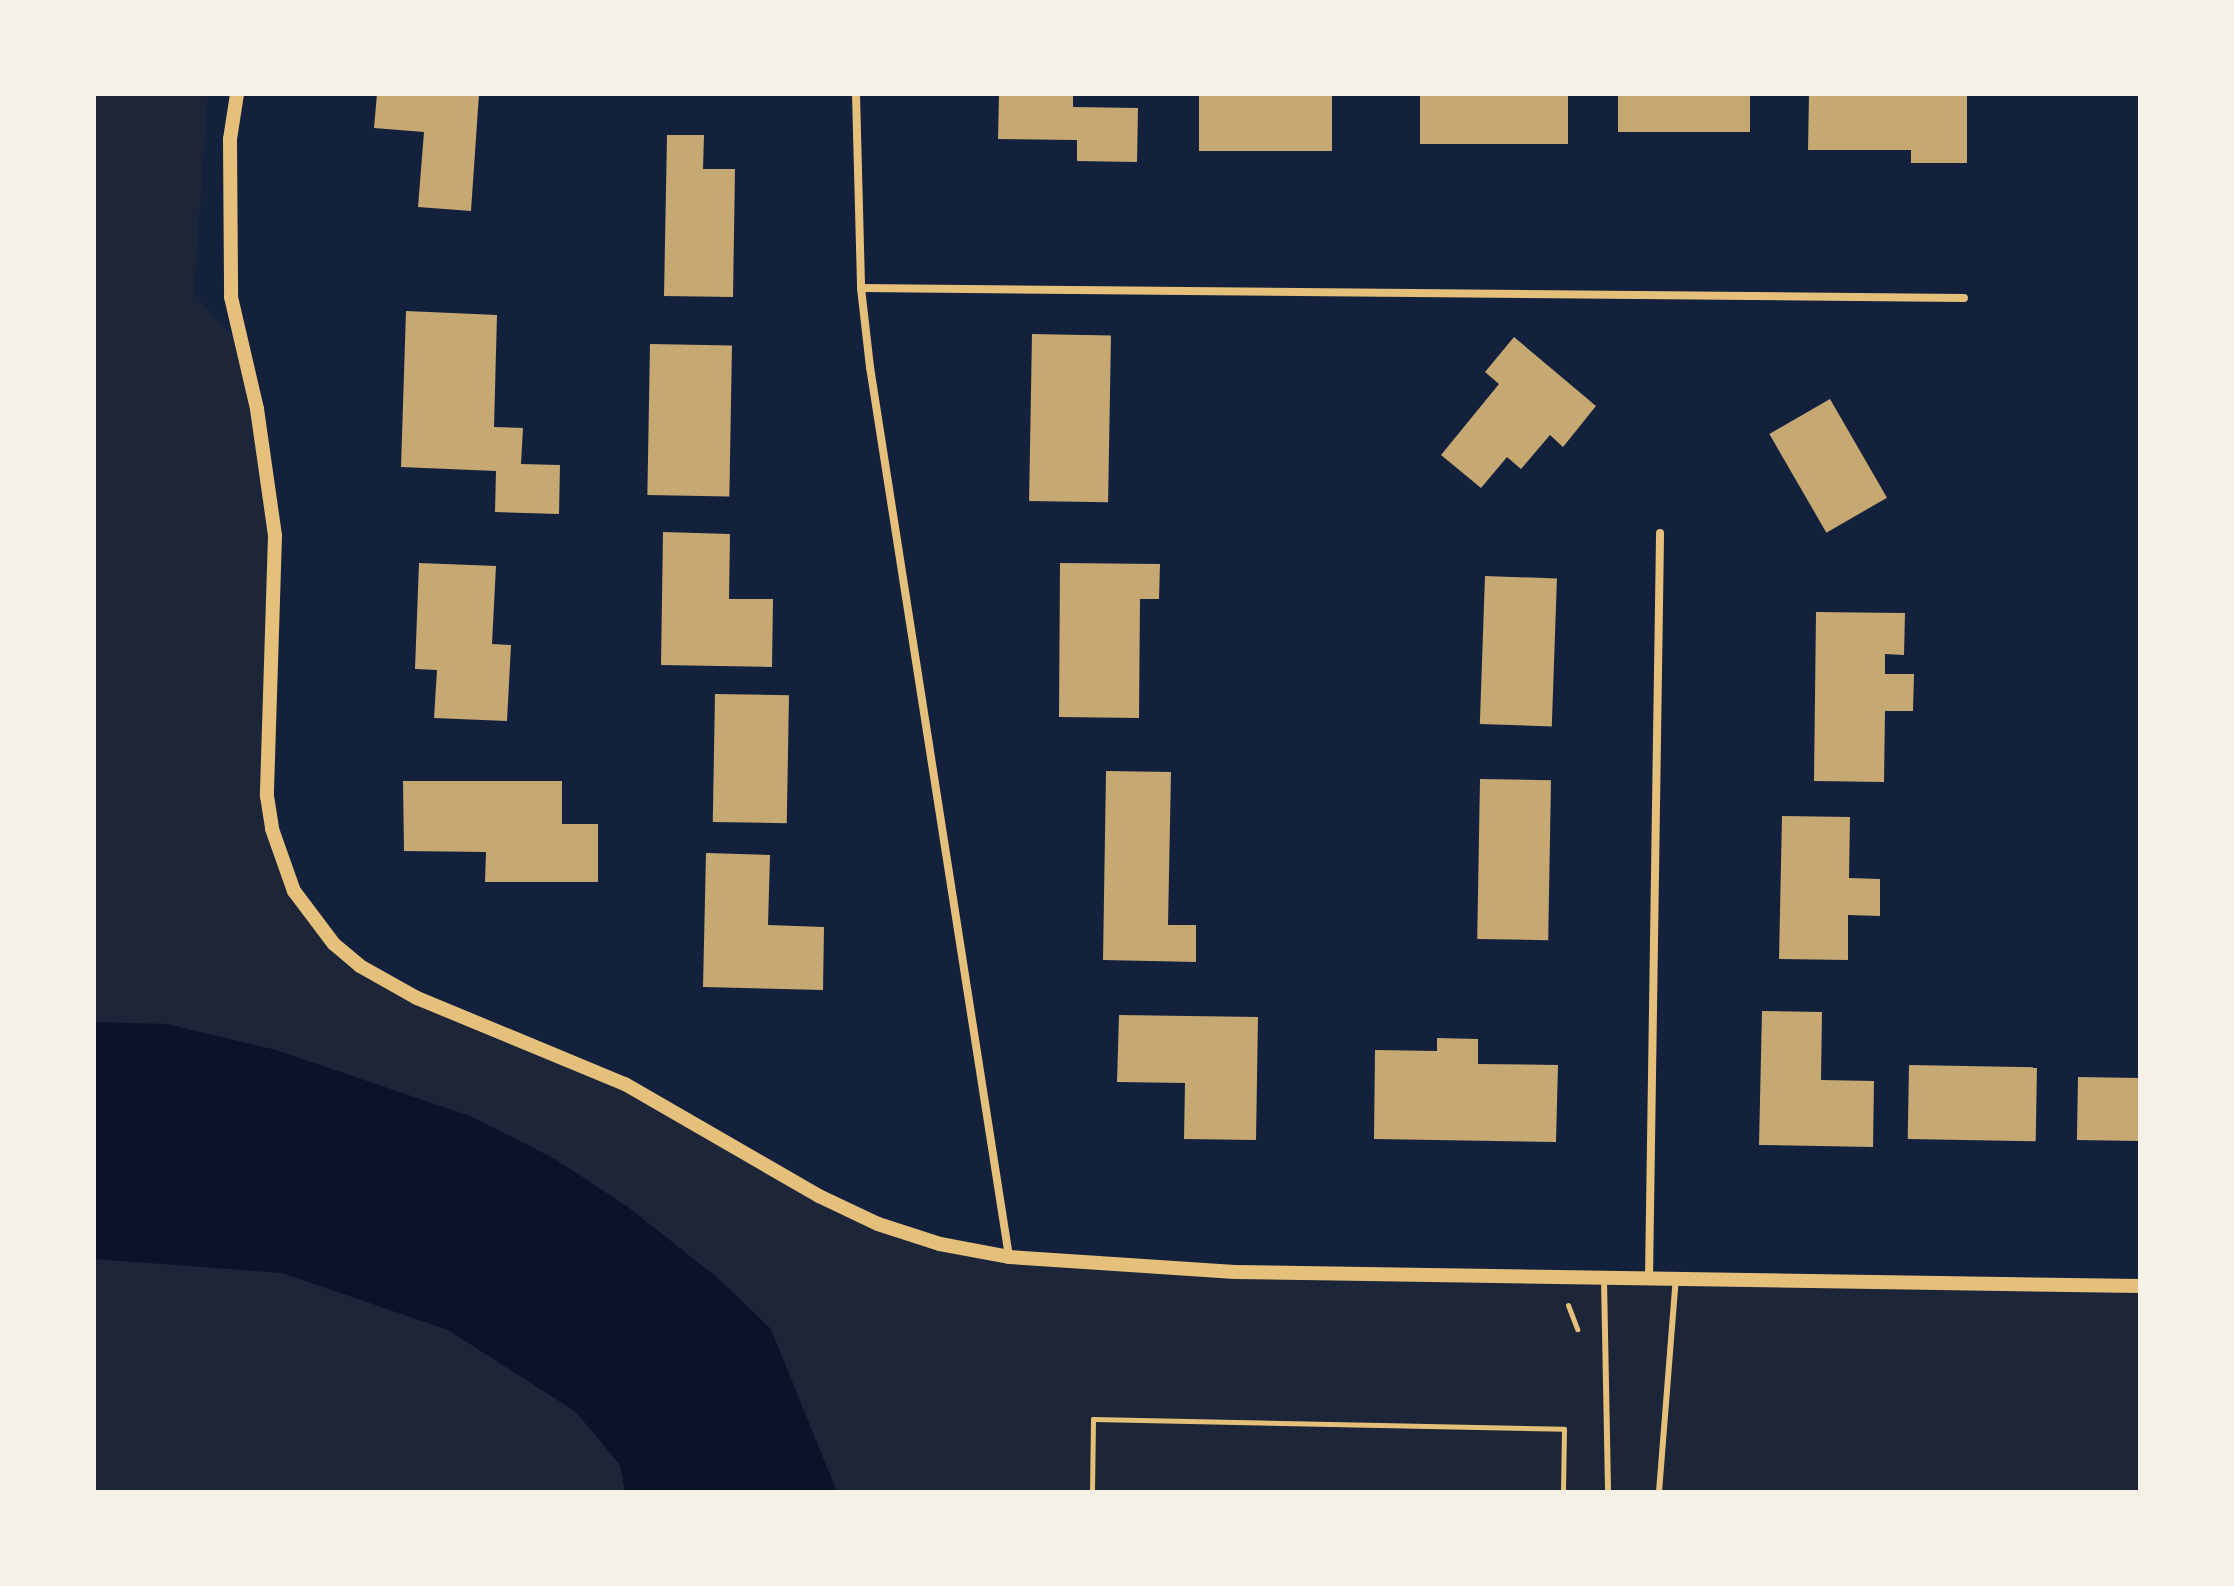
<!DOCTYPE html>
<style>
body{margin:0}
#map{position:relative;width:2234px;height:1586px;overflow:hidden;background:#14213d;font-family:Lato,sans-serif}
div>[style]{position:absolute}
.green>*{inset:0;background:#1d2539}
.water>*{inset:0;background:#0b132b}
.building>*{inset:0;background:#c6a872;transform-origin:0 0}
.path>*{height:5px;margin:-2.5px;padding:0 2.5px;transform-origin:2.5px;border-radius:2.5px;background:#e5c07b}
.service>*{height:6px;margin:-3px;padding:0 3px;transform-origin:3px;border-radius:3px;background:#e5c07b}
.minor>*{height:8px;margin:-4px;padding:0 4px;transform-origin:4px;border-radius:4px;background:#e5c07b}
.tertiary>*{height:14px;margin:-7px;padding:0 7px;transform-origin:7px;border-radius:7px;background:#e5c07b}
span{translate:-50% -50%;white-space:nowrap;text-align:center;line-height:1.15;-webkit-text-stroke:8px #f6f1e7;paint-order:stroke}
.frame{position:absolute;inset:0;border:96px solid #f6f1e7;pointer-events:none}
</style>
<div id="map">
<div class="green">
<i style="clip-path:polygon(94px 94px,208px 94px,194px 293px,238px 343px,275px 536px,267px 796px,294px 891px,360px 966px,568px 1056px,819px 1196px,941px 1244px,1107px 1267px,2140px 1286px,2140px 1492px,94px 1492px)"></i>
</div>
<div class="water">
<i style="clip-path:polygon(94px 1022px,167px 1024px,276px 1050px,470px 1116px,555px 1159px,628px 1207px,719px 1279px,771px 1329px,837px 1492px,625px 1492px,620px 1465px,576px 1412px,448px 1330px,282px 1273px,94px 1259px)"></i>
</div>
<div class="building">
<i style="clip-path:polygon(377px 94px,479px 94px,471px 211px,418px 207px,424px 132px,374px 128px)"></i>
<i style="clip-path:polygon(999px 94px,1073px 94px,1073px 107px,1138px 108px,1137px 162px,1077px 161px,1077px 140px,998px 139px)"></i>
<i style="left:1199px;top:94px;width:133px;height:57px"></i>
<i style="left:1420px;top:94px;width:148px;height:50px"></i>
<i style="left:1618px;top:94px;width:132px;height:38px"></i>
<i style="clip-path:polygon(1809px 94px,1967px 94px,1967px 163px,1911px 163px,1911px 150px,1808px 150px)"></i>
<i style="clip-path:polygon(667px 135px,704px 135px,703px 169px,735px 169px,733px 297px,664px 296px)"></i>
<i style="clip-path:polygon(406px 311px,497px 315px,494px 427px,523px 428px,521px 464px,560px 465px,559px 514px,495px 512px,496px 471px,401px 467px)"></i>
<i style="left:1032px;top:334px;width:79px;height:167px;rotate:1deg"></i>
<i style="clip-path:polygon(1514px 337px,1596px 406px,1563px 447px,1550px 435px,1521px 469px,1507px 457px,1481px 488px,1441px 455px,1499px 384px,1485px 372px)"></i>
<i style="left:650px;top:344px;width:82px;height:151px;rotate:1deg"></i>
<i style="left:1830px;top:399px;width:114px;height:70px;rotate:60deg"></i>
<i style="clip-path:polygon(663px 532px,730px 534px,729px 599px,773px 599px,772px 667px,661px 665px)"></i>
<i style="clip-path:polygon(419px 563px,496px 566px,492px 644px,511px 645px,507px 721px,434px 718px,437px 670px,415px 669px)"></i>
<i style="clip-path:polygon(1060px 563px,1160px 564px,1159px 599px,1140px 599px,1139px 718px,1059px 717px)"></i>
<i style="left:1485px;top:576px;width:72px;height:148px;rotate:2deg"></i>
<i style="clip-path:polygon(1816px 612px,1905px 613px,1904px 655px,1885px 654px,1885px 674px,1914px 674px,1913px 711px,1885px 711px,1884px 782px,1814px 781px)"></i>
<i style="left:715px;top:694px;width:74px;height:128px;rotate:1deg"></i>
<i style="clip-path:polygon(1106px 771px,1171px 772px,1168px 925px,1196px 925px,1196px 962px,1103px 960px)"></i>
<i style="left:1480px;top:779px;width:71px;height:160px;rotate:1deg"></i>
<i style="clip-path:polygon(403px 781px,562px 781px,562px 824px,598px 824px,598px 882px,485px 882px,486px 852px,404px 851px)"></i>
<i style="clip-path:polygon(1782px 816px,1850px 817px,1849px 878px,1880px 879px,1880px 916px,1848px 915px,1848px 960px,1779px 959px)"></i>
<i style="clip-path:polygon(706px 853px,770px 855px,768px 925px,824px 927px,823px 990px,703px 987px)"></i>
<i style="clip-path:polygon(1762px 1011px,1822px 1012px,1821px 1080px,1874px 1081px,1873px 1147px,1759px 1145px)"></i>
<i style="clip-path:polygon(1119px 1015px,1258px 1017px,1256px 1140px,1184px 1139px,1185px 1083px,1117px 1082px)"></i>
<i style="clip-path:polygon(1437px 1038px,1478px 1039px,1478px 1064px,1558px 1065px,1556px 1142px,1374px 1139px,1375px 1050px,1437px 1051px)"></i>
<i style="left:1909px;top:1065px;width:128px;height:74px;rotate:1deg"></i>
<i style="left:2078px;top:1077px;width:62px;height:63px;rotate:1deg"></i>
</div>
<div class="path">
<i style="left:1568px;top:1305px;width:26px;rotate:69deg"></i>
<i style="left:1092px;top:1492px;width:73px;rotate:-89.2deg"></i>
<i style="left:1093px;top:1419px;width:471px;rotate:1.2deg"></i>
<i style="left:1564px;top:1429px;width:63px;rotate:90.9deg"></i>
</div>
<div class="service">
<i style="left:1604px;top:1280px;width:212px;rotate:88.9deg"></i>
<i style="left:1659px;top:1492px;width:215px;rotate:-85.5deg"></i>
</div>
<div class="minor">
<i style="left:856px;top:94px;width:194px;rotate:88.5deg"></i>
<i style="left:861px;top:288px;width:80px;rotate:83.5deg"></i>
<i style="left:870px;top:367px;width:901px;rotate:81.12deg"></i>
<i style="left:861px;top:288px;width:1103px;rotate:0.52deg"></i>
<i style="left:1649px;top:1278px;width:745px;rotate:-89.15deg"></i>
</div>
<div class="tertiary">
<i style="left:237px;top:94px;width:46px;rotate:98.8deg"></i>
<i style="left:230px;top:139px;width:158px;rotate:89.6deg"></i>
<i style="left:231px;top:297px;width:115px;rotate:76.9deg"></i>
<i style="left:257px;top:409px;width:128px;rotate:81.9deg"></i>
<i style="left:275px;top:536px;width:260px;rotate:91.8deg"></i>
<i style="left:267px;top:796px;width:33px;rotate:81deg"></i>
<i style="left:272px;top:829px;width:66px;rotate:70.5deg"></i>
<i style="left:294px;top:891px;width:66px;rotate:53deg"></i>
<i style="left:334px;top:944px;width:34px;rotate:40deg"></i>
<i style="left:360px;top:966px;width:65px;rotate:29.3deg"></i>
<i style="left:417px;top:998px;width:225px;rotate:22.5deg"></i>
<i style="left:625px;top:1084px;width:224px;rotate:30deg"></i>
<i style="left:819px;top:1196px;width:65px;rotate:25.4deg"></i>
<i style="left:878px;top:1224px;width:65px;rotate:17.9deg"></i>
<i style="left:940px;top:1244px;width:70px;rotate:10.7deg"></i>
<i style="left:1009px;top:1257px;width:226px;rotate:3.8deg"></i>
<i style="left:1235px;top:1272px;width:905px;rotate:0.89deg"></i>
</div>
<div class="frame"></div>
</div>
